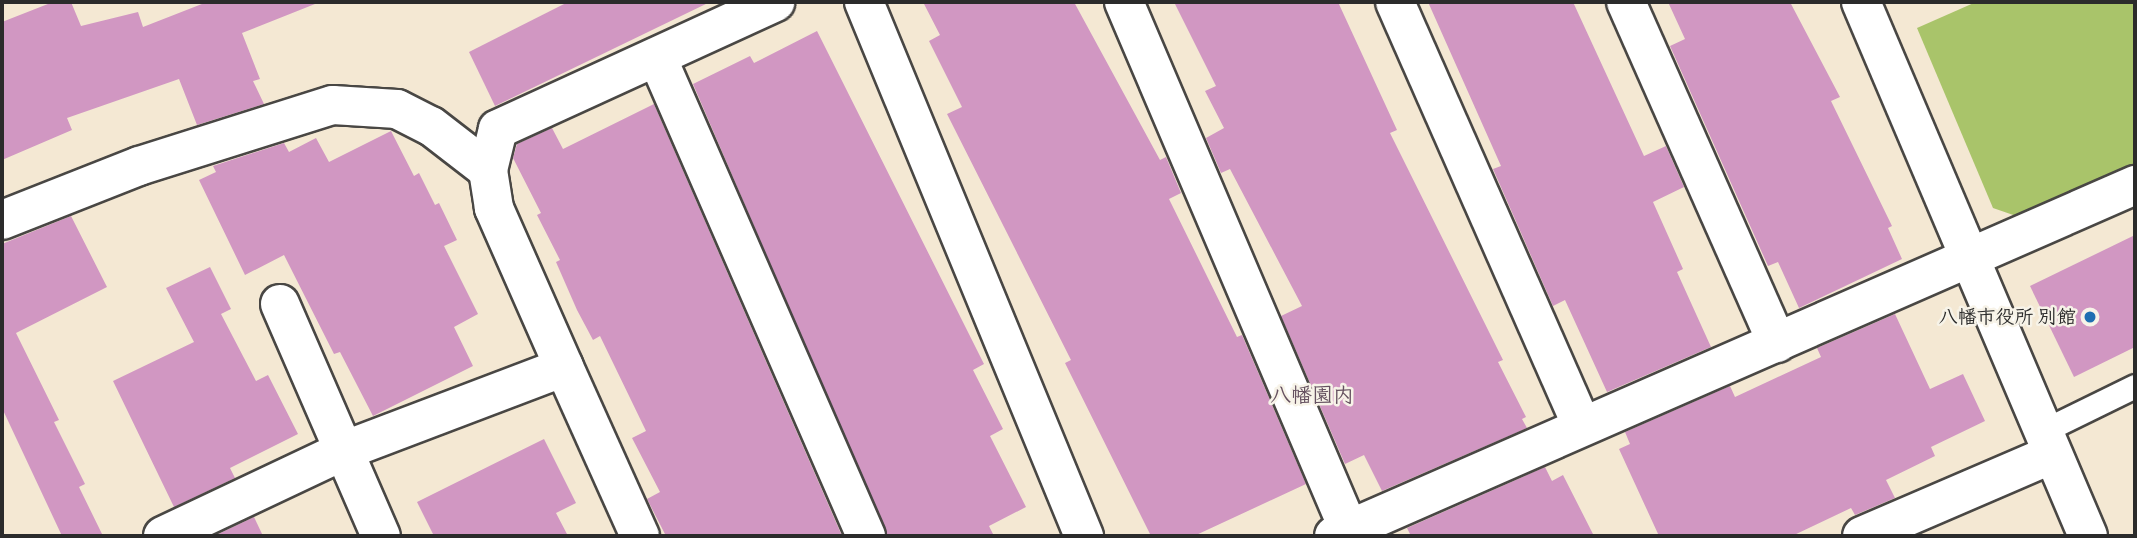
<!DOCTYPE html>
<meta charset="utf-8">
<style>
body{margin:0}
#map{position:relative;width:2137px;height:538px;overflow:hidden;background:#f4e8d3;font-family:Delius,"Klee One",sans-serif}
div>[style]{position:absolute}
.green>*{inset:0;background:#a9c46a}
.building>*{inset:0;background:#d197c2}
.roads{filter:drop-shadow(2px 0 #494744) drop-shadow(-2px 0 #494744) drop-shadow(0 2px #494744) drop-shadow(0 -2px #494744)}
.service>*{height:23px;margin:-11.5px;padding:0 11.5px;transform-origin:11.5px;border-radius:11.5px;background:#fff}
.minor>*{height:38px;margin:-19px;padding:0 19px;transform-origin:19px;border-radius:19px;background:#fff}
.tertiary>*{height:38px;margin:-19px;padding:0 19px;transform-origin:19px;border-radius:19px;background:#fff}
.dots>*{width:19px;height:19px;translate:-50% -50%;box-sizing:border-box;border:4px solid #f7f3e8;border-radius:50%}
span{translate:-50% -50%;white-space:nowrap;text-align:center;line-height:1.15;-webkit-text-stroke:5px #f7f3e8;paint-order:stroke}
.poi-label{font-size:19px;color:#2b2b2b;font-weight:700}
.right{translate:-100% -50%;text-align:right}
.neighbourhood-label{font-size:21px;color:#655160;font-weight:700}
.frame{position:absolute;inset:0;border:4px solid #2b2b2b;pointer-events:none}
</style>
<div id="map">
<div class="green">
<i style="clip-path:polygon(1976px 2px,2135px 2px,2135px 168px,2022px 218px,1993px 208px,1917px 28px)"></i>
</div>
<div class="building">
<i style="clip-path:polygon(53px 2px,71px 2px,81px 26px,138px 12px,143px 27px,207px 2px,315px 4px,242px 33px,260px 79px,253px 81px,264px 104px,197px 125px,179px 79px,67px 118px,72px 130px,2px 160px,2px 22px)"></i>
<i style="clip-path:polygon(568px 2px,710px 2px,495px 106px,469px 52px)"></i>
<i style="clip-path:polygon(923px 2px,1074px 2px,1160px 160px,1166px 157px,1181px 193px,1169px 199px,1237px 337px,1242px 335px,1306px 484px,1194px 536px,1151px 536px,1065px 363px,1071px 360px,947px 114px,962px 107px,929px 41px,940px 35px)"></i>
<i style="clip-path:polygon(1174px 2px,1338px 2px,1397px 130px,1390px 133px,1503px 360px,1498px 362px,1526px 417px,1522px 419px,1527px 428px,1382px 491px,1364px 455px,1345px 464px,1281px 316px,1302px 306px,1230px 169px,1221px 173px,1206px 138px,1224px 128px,1205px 91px,1216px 86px)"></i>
<i style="clip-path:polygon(1428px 2px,1573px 2px,1644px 156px,1666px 146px,1684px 187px,1653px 202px,1683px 269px,1677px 272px,1711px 347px,1607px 392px,1565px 300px,1553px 306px,1493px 169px,1501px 166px)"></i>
<i style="clip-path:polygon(1668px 2px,1790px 2px,1840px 97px,1831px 101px,1892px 226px,1888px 228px,1902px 259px,1799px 308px,1778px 262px,1768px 266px,1670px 46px,1685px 39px)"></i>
<i style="clip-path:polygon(817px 31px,984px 364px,973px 370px,1003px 429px,990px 436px,1026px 507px,989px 526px,994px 536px,887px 536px,693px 84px,750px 56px,754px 63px)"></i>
<i style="clip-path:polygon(654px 104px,842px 536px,666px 536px,647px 499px,660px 492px,632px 438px,646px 431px,600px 336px,593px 340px,577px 310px,556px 262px,560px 260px,537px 215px,541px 213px,513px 158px,517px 144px,552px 128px,563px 149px)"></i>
<i style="clip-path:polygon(391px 131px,414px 176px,419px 173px,435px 205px,439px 203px,457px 240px,444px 246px,478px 314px,454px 327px,473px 366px,373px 416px,340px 352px,334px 354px,284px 255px,245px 275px,199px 180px,216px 172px,213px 166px,284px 143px,289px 152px,316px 138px,329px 162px)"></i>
<i style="clip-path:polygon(71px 216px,107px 287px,16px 333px,59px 420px,54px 422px,85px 484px,79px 487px,103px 536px,62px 536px,2px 408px,2px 244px)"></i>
<i style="clip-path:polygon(2135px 235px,2135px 347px,2074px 377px,2030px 286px)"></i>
<i style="clip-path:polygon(210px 267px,231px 309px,221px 314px,256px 381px,268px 375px,298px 434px,230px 468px,235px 478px,174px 507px,113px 381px,194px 342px,166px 288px)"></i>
<i style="clip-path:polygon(1895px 314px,1930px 389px,1963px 374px,1985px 421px,1931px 447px,1935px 456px,1886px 480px,1895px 498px,1855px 515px,1851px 508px,1792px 536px,1659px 536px,1619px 449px,1630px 444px,1625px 432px,1730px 386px,1735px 397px,1821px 357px,1817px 348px)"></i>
<i style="clip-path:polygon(544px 439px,576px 503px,556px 513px,568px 536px,434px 536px,417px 502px)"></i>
<i style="clip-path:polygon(1545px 467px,1552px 481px,1563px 475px,1594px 536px,1411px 536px,1407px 528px)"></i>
<i style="clip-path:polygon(254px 517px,263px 536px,214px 536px)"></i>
</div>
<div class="roads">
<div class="service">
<i style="left:2043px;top:431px;width:102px;rotate:-26.1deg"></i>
</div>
<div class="minor">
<i style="left:864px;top:2px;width:578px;rotate:67.61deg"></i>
<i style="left:1124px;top:2px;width:574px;rotate:66.92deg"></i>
<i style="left:1395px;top:2px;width:462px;rotate:66.2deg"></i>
<i style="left:1626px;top:2px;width:373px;rotate:66.1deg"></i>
<i style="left:657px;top:57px;width:523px;rotate:66.43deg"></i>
<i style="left:2px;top:220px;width:147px;rotate:-21.5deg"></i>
<i style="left:139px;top:166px;width:203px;rotate:-17.5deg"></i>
<i style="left:333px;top:105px;width:64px;rotate:3.6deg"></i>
<i style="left:397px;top:109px;width:38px;rotate:27deg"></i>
<i style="left:431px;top:126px;width:72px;rotate:37.7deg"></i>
<i style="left:280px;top:304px;width:253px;rotate:66.5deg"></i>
<i style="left:564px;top:367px;width:185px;rotate:65.8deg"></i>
<i style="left:163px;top:536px;width:199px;rotate:-25.3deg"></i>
<i style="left:343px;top:451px;width:236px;rotate:-20.8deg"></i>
<i style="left:564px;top:367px;width:174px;rotate:-113.8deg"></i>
<i style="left:494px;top:208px;width:38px;rotate:-99deg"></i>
<i style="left:488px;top:170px;width:42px;rotate:-76.3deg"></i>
<i style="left:498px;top:129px;width:305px;rotate:-24.6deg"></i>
<i style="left:1334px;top:536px;width:875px;rotate:-23.66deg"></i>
<i style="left:1862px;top:536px;width:207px;rotate:-23.3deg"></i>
</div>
<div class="tertiary">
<i style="left:1861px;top:2px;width:580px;rotate:66.97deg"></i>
</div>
</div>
<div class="dots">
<i style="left:2090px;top:317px;background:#1f6fb2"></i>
</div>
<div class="poi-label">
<span class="right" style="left:2076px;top:317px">八幡市役所 別館</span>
</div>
<div class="neighbourhood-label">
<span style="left:1312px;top:395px">八幡園内</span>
</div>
<div class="frame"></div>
</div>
